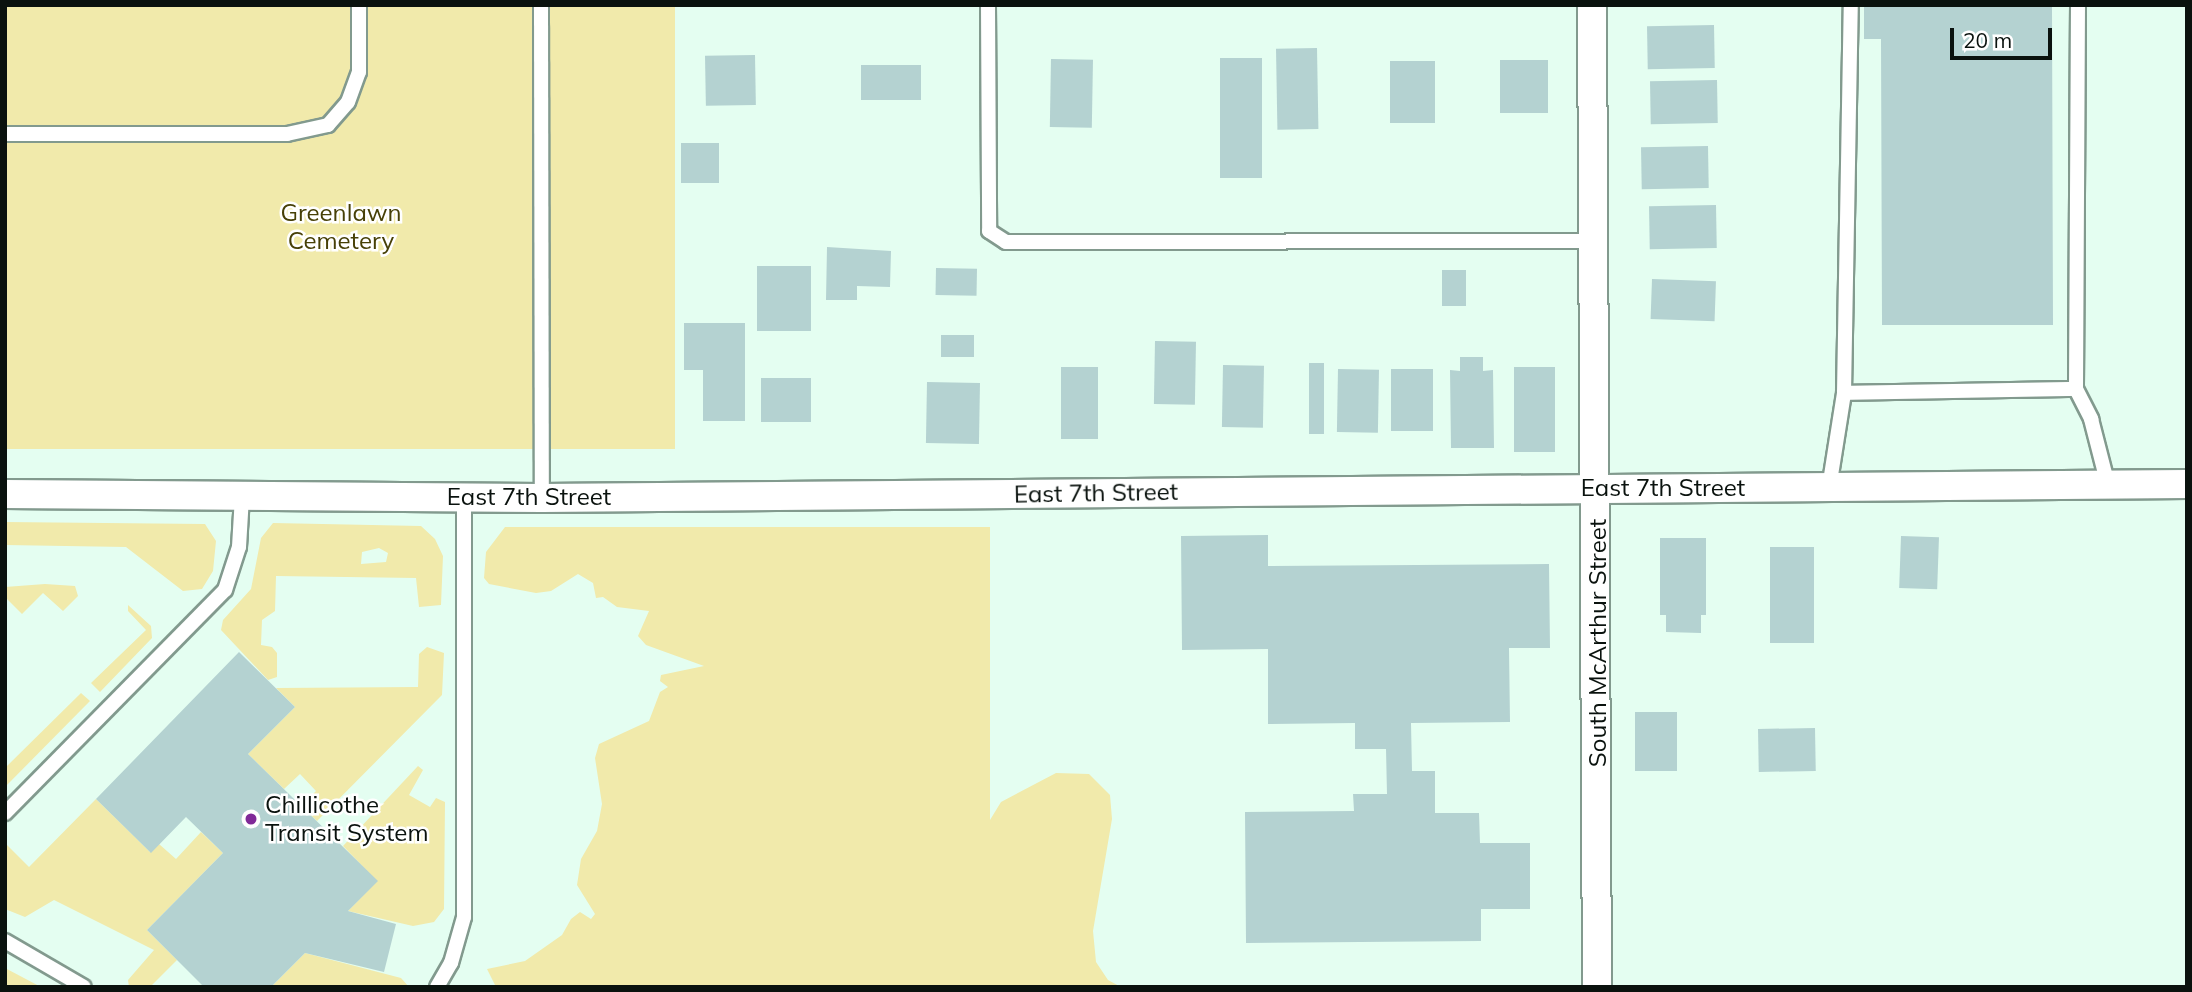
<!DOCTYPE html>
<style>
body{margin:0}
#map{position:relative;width:2192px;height:992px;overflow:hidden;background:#e4fef1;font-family:Mulish,sans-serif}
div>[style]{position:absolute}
.green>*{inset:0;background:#f1eaab;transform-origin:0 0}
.building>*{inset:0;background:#b4d2d1;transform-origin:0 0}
.roads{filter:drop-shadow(2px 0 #829a8e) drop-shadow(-2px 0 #829a8e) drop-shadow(0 2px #829a8e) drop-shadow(0 -2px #829a8e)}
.lane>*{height:14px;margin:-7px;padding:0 7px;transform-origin:7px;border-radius:7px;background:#fff}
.street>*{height:28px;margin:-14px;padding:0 14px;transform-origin:14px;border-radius:14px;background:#fff}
.dots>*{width:19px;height:19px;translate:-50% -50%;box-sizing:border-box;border:4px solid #fff;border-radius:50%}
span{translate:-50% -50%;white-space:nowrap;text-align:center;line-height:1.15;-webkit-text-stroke:5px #fff;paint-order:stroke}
.park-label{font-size:24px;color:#474006}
.street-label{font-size:24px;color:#0a120e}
.poi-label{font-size:24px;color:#0a120e}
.left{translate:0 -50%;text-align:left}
.frame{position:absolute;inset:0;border:7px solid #0a120e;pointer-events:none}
.scale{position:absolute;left:1950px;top:28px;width:102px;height:32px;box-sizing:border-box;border:4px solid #0a120e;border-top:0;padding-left:9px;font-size:21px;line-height:24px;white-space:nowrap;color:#0a120e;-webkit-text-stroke:5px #fff;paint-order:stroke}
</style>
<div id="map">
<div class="green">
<i style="left:5px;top:5px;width:670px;height:444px"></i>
<i style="clip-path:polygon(5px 522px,205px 524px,216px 541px,213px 571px,202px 589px,183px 591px,126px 547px,5px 545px)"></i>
<i style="clip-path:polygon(evenodd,273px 523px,421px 526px,435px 539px,443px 556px,441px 605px,419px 607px,416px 578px,276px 576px,275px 611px,262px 620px,261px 645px,272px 647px,277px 653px,277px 677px,268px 680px,221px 630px,223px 620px,251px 589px,261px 538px,273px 523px,379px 548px,388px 553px,386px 562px,361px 564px,362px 552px,379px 548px)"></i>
<i style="clip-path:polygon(505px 527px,990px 527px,990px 820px,1001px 802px,1056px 773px,1089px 774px,1110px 795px,1112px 819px,1093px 931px,1096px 962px,1108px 980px,1121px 987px,496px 987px,487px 969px,525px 961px,562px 935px,571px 919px,580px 912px,591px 919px,595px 914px,577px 885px,581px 859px,597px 831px,602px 804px,595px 758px,599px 744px,649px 721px,660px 692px,668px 687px,660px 681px,661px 675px,704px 666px,646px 645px,638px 636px,649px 611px,617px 607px,603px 597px,596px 598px,593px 583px,578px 574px,551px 591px,536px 593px,489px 584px,484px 578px,486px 552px)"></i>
<i style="clip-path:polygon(45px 584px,75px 586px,78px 596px,63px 611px,43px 593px,22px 614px,5px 597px,5px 587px)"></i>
<i style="clip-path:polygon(128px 605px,151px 626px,152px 638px,100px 692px,91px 683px,146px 630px,128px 611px)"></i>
<i style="clip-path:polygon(427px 647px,444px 653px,442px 695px,317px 821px,301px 806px,316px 791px,300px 774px,284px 789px,248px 754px,295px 707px,276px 688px,418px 687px,419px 654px)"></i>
<i style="clip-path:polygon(81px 693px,90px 701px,5px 787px,5px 768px)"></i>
<i style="clip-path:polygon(418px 766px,423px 770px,409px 795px,430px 807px,436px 798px,445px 802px,444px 909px,434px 922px,413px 926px,348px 911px,377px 881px,343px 846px)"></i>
<i style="clip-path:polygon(96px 799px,150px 852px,159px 844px,176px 859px,201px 832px,223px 853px,147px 930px,177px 960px,150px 987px,129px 987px,128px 980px,154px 950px,54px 900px,25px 917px,5px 909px,6px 844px,29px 867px)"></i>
<i style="clip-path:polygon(305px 953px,401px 978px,409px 987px,271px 987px)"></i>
<i style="clip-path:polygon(5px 968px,41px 987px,5px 987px)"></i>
</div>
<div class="building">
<i style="clip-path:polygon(1864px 5px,2052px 5px,2053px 325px,1882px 325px,1881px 39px,1864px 39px)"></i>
<i style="left:1714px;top:25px;width:43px;height:67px;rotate:89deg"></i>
<i style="left:1317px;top:48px;width:81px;height:41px;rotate:89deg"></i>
<i style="left:755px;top:55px;width:50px;height:50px;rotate:89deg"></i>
<i style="left:1220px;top:58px;width:42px;height:120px"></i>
<i style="left:1051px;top:59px;width:42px;height:68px;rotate:1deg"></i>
<i style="left:1500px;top:60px;width:48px;height:53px"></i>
<i style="left:1390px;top:61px;width:45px;height:62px"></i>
<i style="left:861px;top:65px;width:60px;height:35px"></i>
<i style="left:1717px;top:80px;width:43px;height:67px;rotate:89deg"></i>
<i style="left:681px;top:143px;width:38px;height:40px"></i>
<i style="left:1708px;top:146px;width:42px;height:67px;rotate:89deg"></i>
<i style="left:1716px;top:205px;width:43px;height:67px;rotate:89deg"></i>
<i style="clip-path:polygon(827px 247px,891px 251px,890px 287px,857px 286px,857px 300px,826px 300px)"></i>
<i style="left:757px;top:266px;width:54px;height:65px"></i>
<i style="left:936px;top:268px;width:41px;height:27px;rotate:1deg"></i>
<i style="left:1442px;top:270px;width:24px;height:36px"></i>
<i style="left:1652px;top:279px;width:64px;height:40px;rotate:2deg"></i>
<i style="clip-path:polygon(684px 323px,745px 323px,745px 421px,703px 421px,703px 370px,684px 370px)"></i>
<i style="left:941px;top:335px;width:33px;height:22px"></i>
<i style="left:1155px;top:341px;width:41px;height:63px;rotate:1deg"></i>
<i style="clip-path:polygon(1460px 357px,1483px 357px,1483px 371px,1493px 370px,1494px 448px,1451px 448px,1450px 370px,1460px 371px)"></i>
<i style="left:1309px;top:363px;width:15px;height:71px"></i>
<i style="left:1223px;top:365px;width:41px;height:62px;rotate:1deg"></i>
<i style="left:1061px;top:367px;width:37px;height:72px"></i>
<i style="left:1514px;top:367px;width:41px;height:85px"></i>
<i style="left:1338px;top:369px;width:41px;height:63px;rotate:1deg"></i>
<i style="left:1391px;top:369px;width:42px;height:62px"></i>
<i style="left:761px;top:378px;width:50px;height:44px"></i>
<i style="left:927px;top:382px;width:53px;height:61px;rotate:1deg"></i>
<i style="clip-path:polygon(1268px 535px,1268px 566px,1549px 564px,1550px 648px,1509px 648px,1510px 722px,1411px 723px,1412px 771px,1435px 771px,1435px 813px,1479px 813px,1480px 843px,1530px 843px,1530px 909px,1481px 909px,1481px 941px,1246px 943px,1245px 812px,1354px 811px,1353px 794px,1387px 794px,1386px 749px,1355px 749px,1355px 723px,1268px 724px,1268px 649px,1182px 650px,1181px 536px)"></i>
<i style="left:1901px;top:536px;width:38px;height:52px;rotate:2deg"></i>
<i style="clip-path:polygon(1660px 538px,1706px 538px,1706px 615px,1701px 615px,1701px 633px,1666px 632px,1666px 615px,1660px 615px)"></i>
<i style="left:1770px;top:547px;width:44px;height:96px"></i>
<i style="clip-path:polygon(239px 652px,295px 707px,248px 754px,378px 881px,348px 911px,396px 924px,384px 972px,305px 953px,271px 987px,204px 987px,147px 930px,223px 853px,186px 817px,151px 853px,96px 799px)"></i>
<i style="left:1635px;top:712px;width:42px;height:59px"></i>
<i style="left:1815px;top:728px;width:43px;height:57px;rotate:89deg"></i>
</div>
<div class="roads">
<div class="lane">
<i style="left:541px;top:5px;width:493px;rotate:89.9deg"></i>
<i style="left:988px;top:5px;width:226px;rotate:89.7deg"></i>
<i style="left:989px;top:231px;width:20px;rotate:33deg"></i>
<i style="left:1006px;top:242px;width:589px;rotate:-0.1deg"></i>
<i style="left:2078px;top:5px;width:384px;rotate:90.3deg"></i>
<i style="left:2076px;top:389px;width:34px;rotate:63deg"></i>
<i style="left:2091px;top:419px;width:68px;rotate:75.6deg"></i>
<i style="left:5px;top:134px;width:282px"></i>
<i style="left:287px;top:134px;width:42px;rotate:-12.4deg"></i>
<i style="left:328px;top:125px;width:30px;rotate:-49deg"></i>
<i style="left:348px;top:102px;width:32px;rotate:-70deg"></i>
<i style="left:359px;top:72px;width:67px;rotate:-90deg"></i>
<i style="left:1844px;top:393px;width:232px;rotate:-1deg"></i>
<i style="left:1829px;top:488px;width:96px;rotate:-81deg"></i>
<i style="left:1844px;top:393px;width:388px;rotate:-89deg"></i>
<i style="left:5px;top:813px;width:313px;rotate:-45.4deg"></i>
<i style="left:225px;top:590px;width:45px;rotate:-72deg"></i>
<i style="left:239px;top:547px;width:50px;rotate:-86.6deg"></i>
<i style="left:5px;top:941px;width:91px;rotate:30.2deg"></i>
<i style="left:437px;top:987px;width:28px;rotate:-60deg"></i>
<i style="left:451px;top:963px;width:48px;rotate:-74.2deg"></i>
<i style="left:464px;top:917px;width:421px;rotate:-90deg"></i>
</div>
<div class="street">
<i style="left:1592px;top:5px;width:982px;rotate:89.71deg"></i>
<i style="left:5px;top:494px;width:537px;rotate:0.43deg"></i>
<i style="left:542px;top:498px;width:1645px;rotate:-0.49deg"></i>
</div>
</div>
<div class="dots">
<i style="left:251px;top:819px;background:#802a98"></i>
</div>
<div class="park-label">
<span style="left:341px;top:227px">Greenlawn<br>Cemetery</span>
</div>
<div class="street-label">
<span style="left:1663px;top:488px">East 7th Street</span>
<span style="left:1096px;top:493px;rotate:-1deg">East 7th Street</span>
<span style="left:529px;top:497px">East 7th Street</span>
<span style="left:1598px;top:643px;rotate:-90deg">South McArthur Street</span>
</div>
<div class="poi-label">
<span class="left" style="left:265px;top:819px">Chillicothe<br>Transit System</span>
</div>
<div class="frame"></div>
<div class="scale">20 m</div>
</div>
